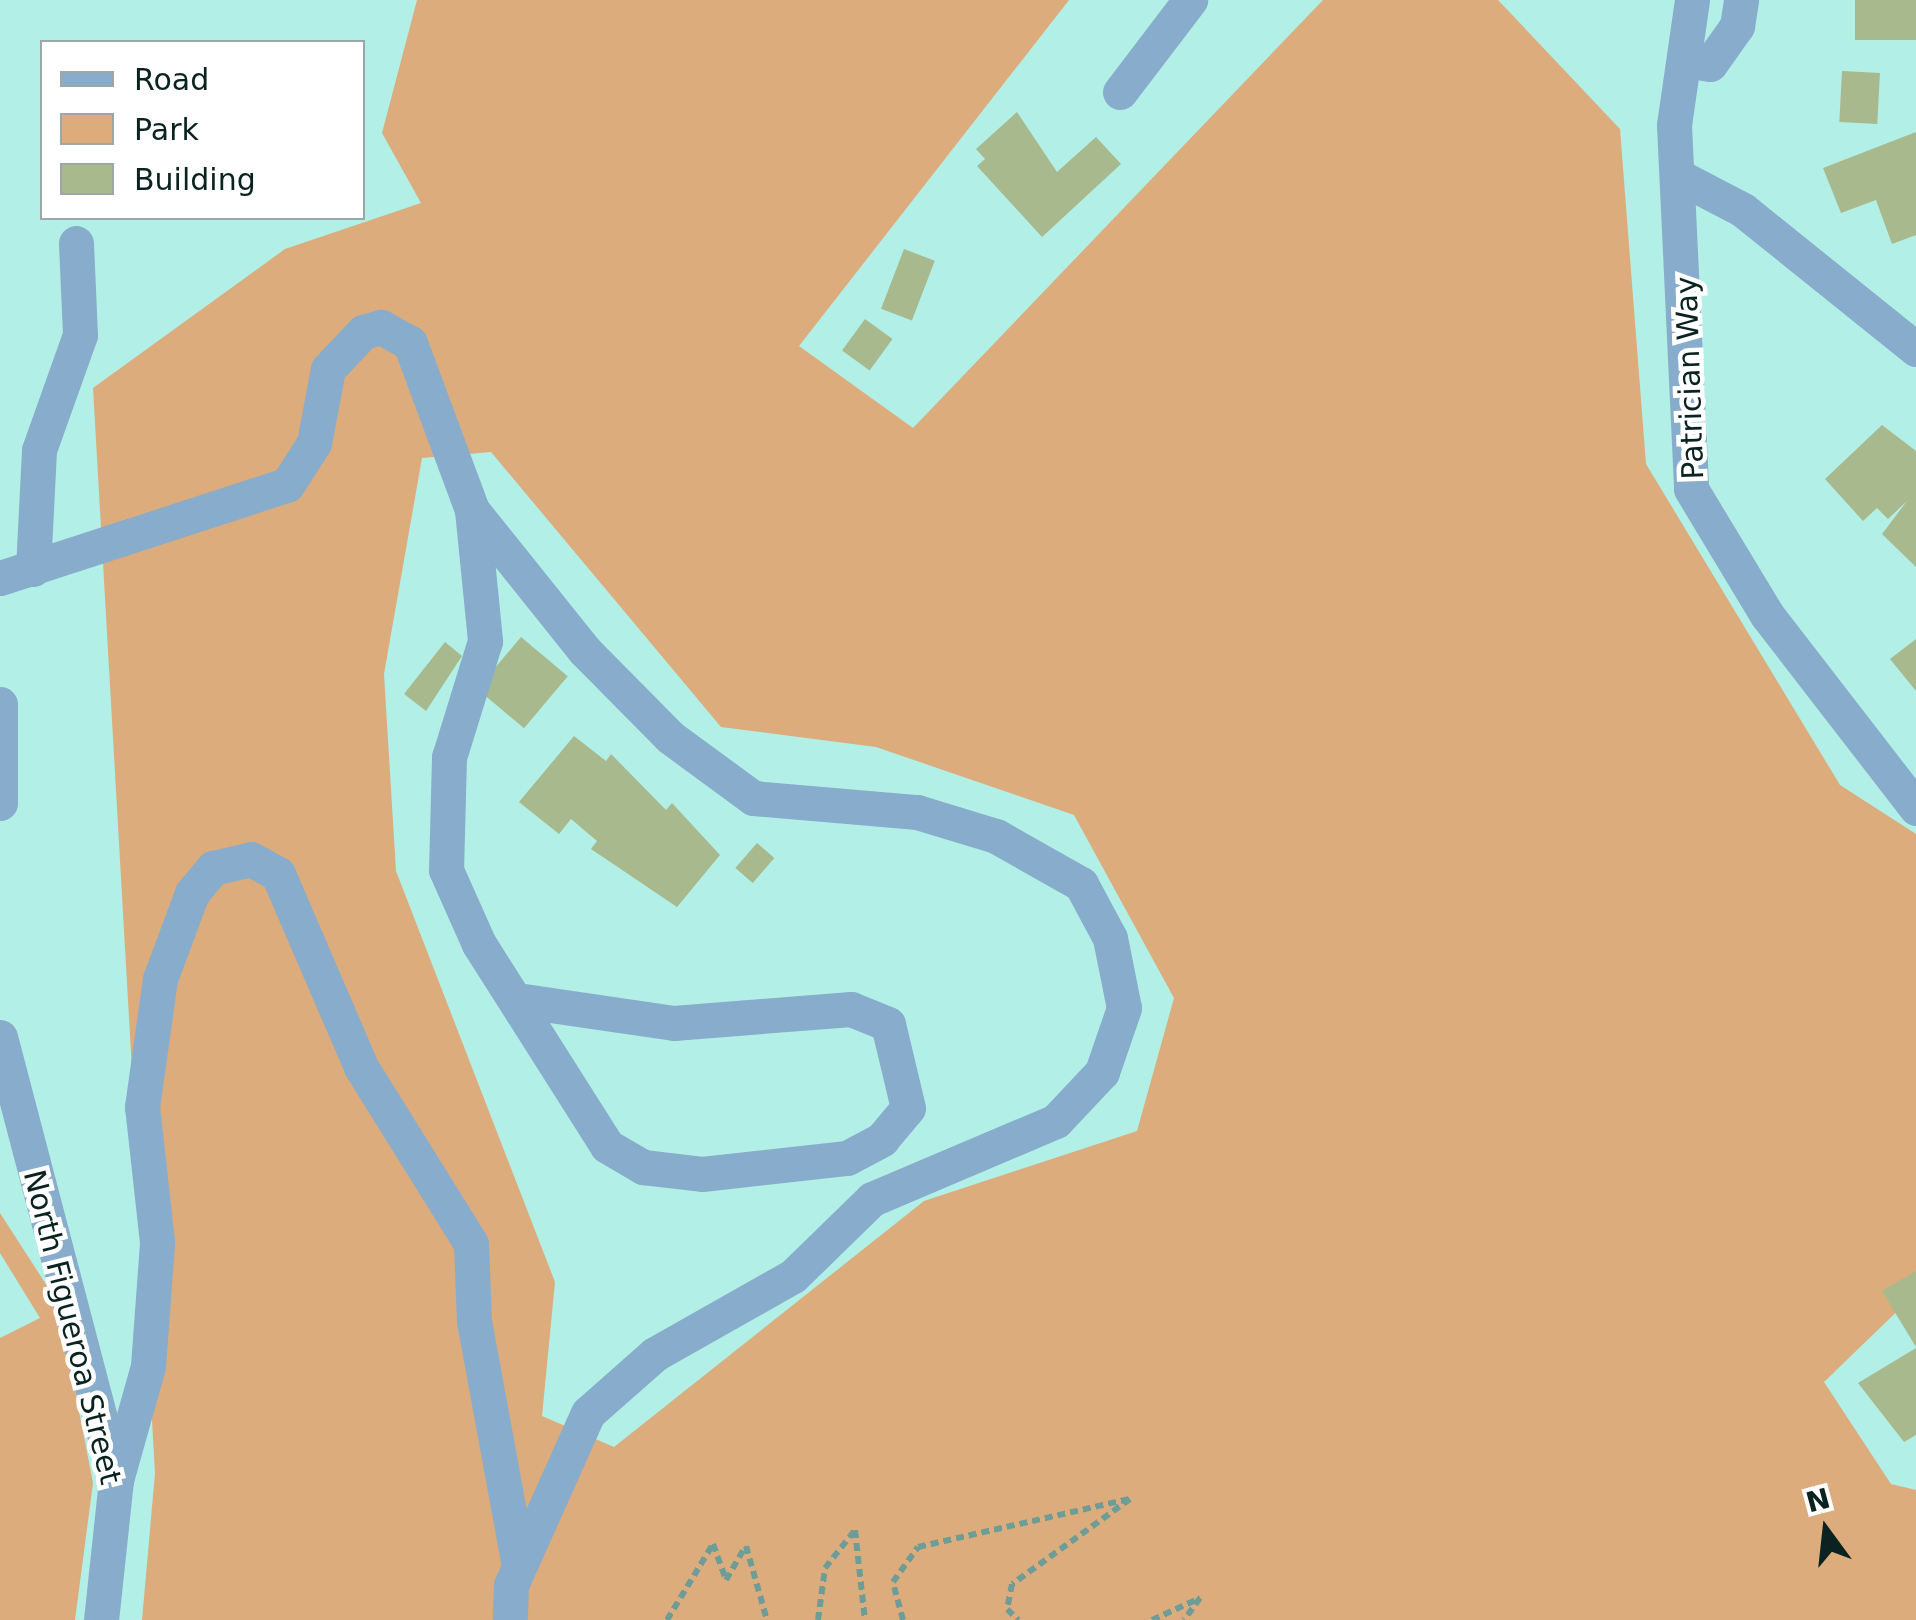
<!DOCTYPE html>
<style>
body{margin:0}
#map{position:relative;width:1916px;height:1620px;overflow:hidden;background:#b2efe7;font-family:"DejaVu Sans",sans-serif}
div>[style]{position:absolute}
.green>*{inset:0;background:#dcac7c}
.building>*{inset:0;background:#a8b98e;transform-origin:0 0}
.path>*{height:6px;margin-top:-3px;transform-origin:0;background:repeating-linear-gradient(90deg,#6e9d97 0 8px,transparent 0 13px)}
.minor>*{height:35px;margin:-17.5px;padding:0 17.5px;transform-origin:17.5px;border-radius:17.5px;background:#88accb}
span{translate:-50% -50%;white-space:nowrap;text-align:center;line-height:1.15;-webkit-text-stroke:9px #fff;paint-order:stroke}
.street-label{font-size:30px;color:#0a2320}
.legend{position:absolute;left:40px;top:40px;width:325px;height:180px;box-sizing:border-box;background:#fff;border:2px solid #9da7a6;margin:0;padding:12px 18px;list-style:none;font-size:30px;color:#0a2320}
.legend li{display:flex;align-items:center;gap:20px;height:50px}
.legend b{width:50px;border:2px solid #9da7a6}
.north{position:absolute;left:1776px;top:1480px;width:100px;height:100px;-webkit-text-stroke:8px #fff;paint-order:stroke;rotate:345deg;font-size:28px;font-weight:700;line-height:40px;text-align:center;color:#0a2320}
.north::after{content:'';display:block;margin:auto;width:35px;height:45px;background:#0a2320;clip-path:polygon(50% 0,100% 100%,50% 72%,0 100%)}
</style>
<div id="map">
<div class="green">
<i style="clip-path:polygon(evenodd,417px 0,1069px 0,799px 346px,913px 428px,1323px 0,1498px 0,1620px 129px,1646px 464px,1840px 785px,1916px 834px,1916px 1293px,1824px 1382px,1891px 1484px,1916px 1490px,1916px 1620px,142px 1620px,155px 1473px,93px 388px,285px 249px,421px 203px,382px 133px,417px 0,491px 452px,721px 727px,876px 747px,1074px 815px,1174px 998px,1137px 1131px,924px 1201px,614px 1447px,542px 1416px,555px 1282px,396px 871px,384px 674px,422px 458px,491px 452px)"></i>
<i style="clip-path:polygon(0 1213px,58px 1303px,93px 1483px,75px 1620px,0 1620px,0 1338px,40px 1318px,0 1253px)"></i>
</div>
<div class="building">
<i style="left:1855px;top:0;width:61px;height:40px"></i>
<i style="left:1842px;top:71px;width:38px;height:51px;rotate:3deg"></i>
<i style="clip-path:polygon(1017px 112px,1057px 172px,1096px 137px,1121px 164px,1042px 237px,977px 166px,985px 159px,976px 149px)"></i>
<i style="clip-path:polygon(1916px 132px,1916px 235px,1892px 244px,1876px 200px,1841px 213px,1823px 168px)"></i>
<i style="left:904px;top:249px;width:33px;height:64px;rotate:21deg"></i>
<i style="left:865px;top:319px;width:34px;height:39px;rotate:36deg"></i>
<i style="clip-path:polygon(1882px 425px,1916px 451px,1916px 567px,1882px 534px,1907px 501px,1888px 519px,1877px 508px,1863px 521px,1825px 479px)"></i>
<i style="left:521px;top:637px;width:61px;height:68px;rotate:40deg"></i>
<i style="clip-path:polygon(1916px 639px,1916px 691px,1890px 659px)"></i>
<i style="clip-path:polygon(445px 642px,462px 656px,426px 711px,404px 694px)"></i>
<i style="clip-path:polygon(574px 736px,606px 761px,611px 754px,666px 810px,672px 803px,720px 855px,677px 907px,591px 849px,597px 841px,571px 819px,559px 834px,519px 802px)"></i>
<i style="left:757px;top:843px;width:23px;height:33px;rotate:41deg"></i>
<i style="clip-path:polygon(1916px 1271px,1916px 1347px,1882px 1291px)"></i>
<i style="clip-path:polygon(1916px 1348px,1916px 1435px,1904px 1442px,1858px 1383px)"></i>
</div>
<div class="path">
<i style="left:667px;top:1620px;width:89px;rotate:-58.8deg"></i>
<i style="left:713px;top:1544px;width:38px;rotate:70deg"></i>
<i style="left:726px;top:1580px;width:39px;rotate:-60deg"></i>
<i style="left:746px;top:1546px;width:77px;rotate:74.2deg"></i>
<i style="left:818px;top:1620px;width:52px;rotate:-82.3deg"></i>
<i style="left:825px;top:1568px;width:48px;rotate:-51.7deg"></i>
<i style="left:855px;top:1530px;width:91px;rotate:83.7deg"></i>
<i style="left:903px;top:1620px;width:39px;rotate:-105deg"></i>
<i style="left:893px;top:1582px;width:43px;rotate:-54.5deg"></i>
<i style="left:918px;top:1547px;width:217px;rotate:-12.8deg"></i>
<i style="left:1130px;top:1499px;width:145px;rotate:144.2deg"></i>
<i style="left:1012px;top:1584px;width:25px;rotate:101deg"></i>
<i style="left:1007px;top:1609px;width:16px;rotate:45deg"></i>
<i style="left:1152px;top:1620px;width:53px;rotate:-24.6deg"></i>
<i style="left:1200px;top:1598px;width:27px;rotate:126deg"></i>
</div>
<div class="minor">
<i style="left:1692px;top:0;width:126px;rotate:98.2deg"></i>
<i style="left:1674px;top:125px;width:364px;rotate:87.3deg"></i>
<i style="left:1691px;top:489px;width:147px;rotate:58.9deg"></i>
<i style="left:1767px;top:615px;width:244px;rotate:52.3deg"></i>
<i style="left:1684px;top:60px;width:26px;rotate:9deg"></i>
<i style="left:1710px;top:64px;width:47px;rotate:-54.6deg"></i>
<i style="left:1737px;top:26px;width:26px;rotate:-81deg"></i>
<i style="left:1120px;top:92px;width:116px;rotate:-52.7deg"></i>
<i style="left:1678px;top:176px;width:73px;rotate:27.6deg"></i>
<i style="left:1743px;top:210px;width:222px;rotate:38.8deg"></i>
<i style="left:472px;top:510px;width:132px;rotate:84.3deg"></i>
<i style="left:485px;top:641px;width:121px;rotate:107.2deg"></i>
<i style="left:449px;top:757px;width:113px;rotate:91.5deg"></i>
<i style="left:446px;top:870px;width:81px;rotate:66deg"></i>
<i style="left:479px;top:944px;width:239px;rotate:57.6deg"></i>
<i style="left:607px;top:1146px;width:42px;rotate:30.3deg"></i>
<i style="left:643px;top:1167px;width:59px;rotate:6.8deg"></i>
<i style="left:702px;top:1174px;width:146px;rotate:-6.3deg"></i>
<i style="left:847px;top:1158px;width:40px;rotate:-28deg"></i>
<i style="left:882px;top:1139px;width:40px;rotate:-50deg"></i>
<i style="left:908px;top:1108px;width:86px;rotate:-103.4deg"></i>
<i style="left:888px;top:1024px;width:40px;rotate:-158deg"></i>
<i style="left:851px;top:1009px;width:178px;rotate:175.5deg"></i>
<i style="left:674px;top:1023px;width:160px;rotate:-171.7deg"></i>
<i style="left:33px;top:569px;width:119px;rotate:-87.1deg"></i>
<i style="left:39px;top:450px;width:122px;rotate:-70.4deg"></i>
<i style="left:80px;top:335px;width:92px;rotate:-92.5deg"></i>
<i style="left:0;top:578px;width:302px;rotate:-18deg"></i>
<i style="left:287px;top:485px;width:50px;rotate:-57.3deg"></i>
<i style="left:314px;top:443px;width:75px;rotate:-79.3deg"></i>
<i style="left:328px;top:369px;width:51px;rotate:-46.6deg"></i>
<i style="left:363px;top:332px;width:19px;rotate:-16deg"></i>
<i style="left:381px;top:327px;width:33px;rotate:29deg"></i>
<i style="left:410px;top:343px;width:178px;rotate:69.6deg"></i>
<i style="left:472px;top:510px;width:181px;rotate:51.3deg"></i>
<i style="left:585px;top:651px;width:121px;rotate:45.3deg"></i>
<i style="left:670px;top:737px;width:103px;rotate:36.3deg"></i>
<i style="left:753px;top:798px;width:165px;rotate:4.9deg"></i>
<i style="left:917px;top:812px;width:83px;rotate:16.9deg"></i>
<i style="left:996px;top:836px;width:98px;rotate:29.5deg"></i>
<i style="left:1081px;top:884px;width:61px;rotate:61.8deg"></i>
<i style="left:1110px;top:938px;width:71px;rotate:78.7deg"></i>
<i style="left:1124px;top:1008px;width:68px;rotate:109deg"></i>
<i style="left:1102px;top:1072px;width:67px;rotate:133.2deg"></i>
<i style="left:1056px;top:1121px;width:200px;rotate:157deg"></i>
<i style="left:872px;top:1199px;width:110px;rotate:135.7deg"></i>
<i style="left:793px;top:1276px;width:159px;rotate:150.5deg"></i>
<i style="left:655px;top:1354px;width:89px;rotate:138.6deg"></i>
<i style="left:588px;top:1413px;width:188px;rotate:114.1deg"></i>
<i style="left:511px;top:1585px;width:35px;rotate:92deg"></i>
<i style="left:0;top:704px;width:99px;rotate:90deg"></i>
<i style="left:0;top:1037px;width:458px;rotate:75.3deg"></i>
<i style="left:116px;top:1480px;width:141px;rotate:96.1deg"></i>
<i style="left:116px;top:1480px;width:118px;rotate:-74.3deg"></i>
<i style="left:148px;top:1366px;width:124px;rotate:-85.8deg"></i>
<i style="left:157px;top:1242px;width:136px;rotate:-96.3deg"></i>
<i style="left:142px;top:1107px;width:129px;rotate:-82deg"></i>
<i style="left:160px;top:979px;width:92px;rotate:-69.6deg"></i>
<i style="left:192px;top:893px;width:33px;rotate:-50deg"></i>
<i style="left:213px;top:868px;width:39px;rotate:-13deg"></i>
<i style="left:251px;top:859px;width:31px;rotate:29deg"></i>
<i style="left:278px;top:874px;width:210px;rotate:66.7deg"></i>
<i style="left:361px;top:1067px;width:208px;rotate:58.1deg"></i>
<i style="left:471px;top:1244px;width:77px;rotate:87.8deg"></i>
<i style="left:474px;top:1321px;width:248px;rotate:79.6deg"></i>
</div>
<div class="street-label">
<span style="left:1690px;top:378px;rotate:-92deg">Patrician Way</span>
<span style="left:72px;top:1327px;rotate:76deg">North Figueroa Street</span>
</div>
<ul class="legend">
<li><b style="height:12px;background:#88accb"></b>Road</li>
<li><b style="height:28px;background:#dcac7c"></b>Park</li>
<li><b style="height:28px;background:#a8b98e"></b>Building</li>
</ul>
<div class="north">N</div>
</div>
